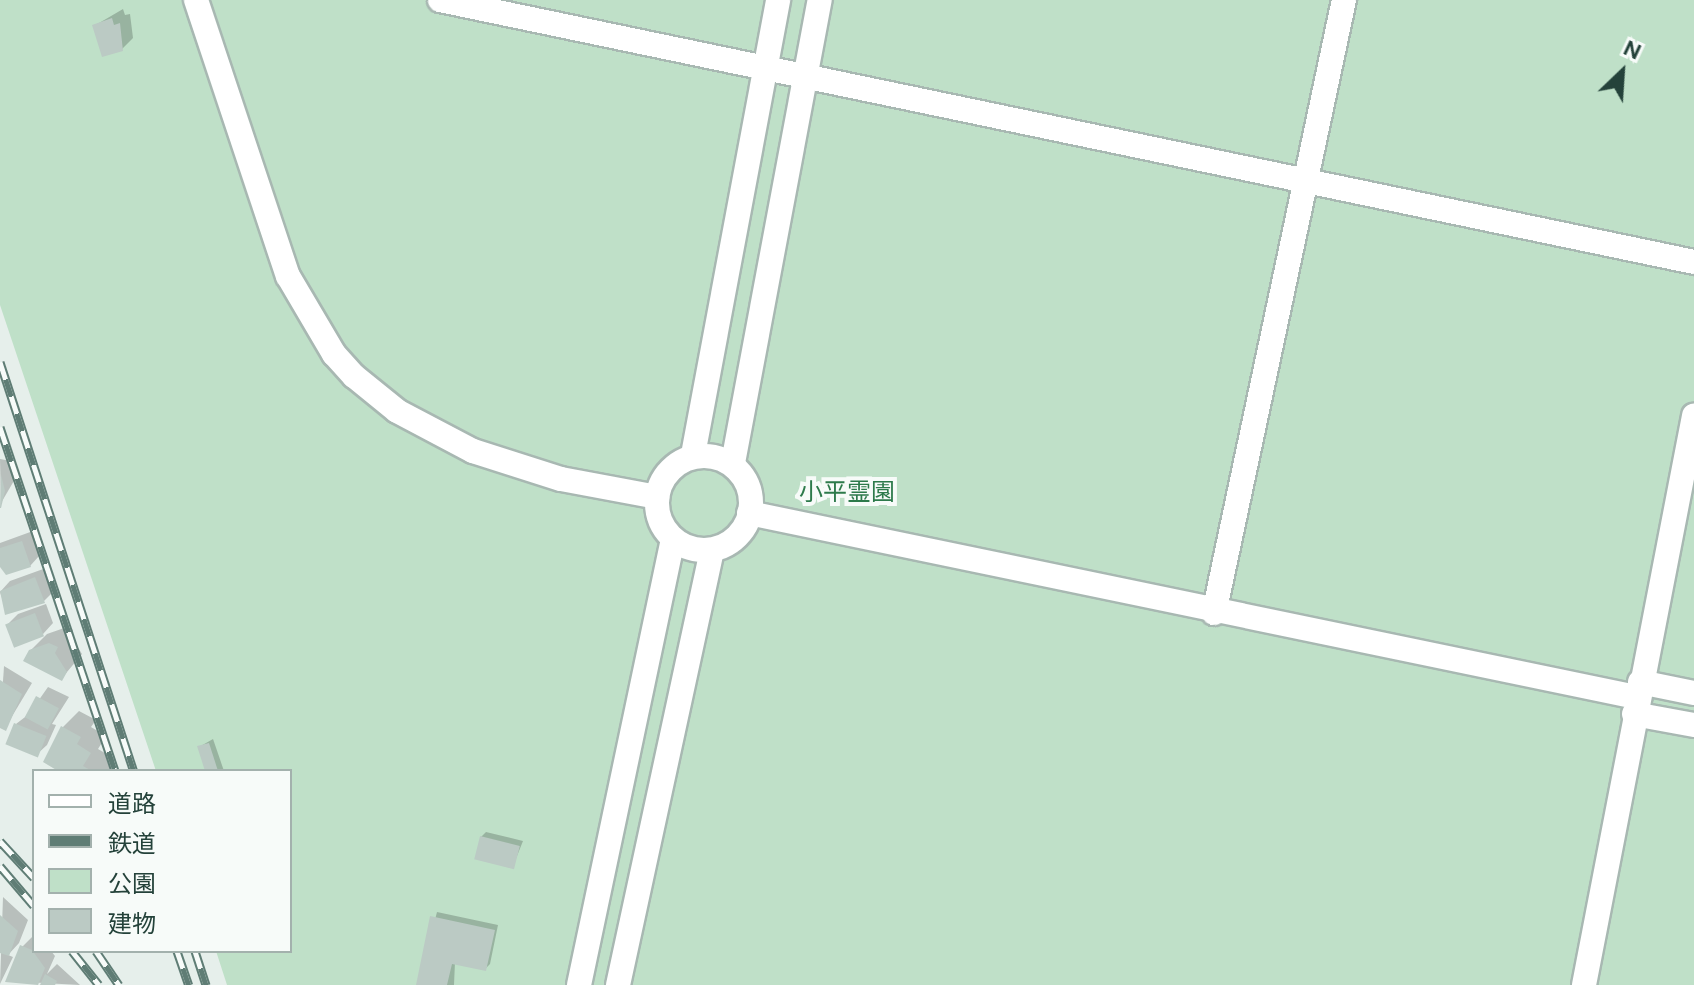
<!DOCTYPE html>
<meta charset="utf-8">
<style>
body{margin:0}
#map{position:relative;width:1694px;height:985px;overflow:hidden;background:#e6efeb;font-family:"DM Sans","Noto Sans JP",sans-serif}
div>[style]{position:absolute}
.green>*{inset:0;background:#bfe0c8}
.shadow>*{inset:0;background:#0003}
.building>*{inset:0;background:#bbcac4;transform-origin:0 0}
.roads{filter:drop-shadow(2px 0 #a8b8b2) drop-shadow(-2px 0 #a8b8b2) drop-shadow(0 2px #a8b8b2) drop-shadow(0 -2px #a8b8b2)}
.minor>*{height:24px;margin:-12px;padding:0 12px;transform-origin:12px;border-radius:12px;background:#fff}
.minor>.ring{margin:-12px;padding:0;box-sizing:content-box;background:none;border:24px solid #fff;border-radius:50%}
.rail>*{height:9px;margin-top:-4.5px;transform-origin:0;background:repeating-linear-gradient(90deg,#f7fbf9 0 18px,#5f7d75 0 36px);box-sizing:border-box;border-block:2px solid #5f7d75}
span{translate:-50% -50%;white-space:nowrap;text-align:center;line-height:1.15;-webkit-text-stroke:8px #f7fbf9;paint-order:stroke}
.park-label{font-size:24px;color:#2d7a4b}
.legend{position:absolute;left:32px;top:769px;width:260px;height:184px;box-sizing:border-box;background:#f7fbf9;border:2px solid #a3b1ad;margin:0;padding:10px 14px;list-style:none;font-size:24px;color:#24423a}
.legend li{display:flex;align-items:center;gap:16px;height:40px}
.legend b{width:40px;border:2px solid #a3b1ad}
.north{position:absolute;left:1582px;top:32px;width:80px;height:80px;-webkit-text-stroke:6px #f7fbf9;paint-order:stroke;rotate:25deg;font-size:22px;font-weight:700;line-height:32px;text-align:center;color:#24423a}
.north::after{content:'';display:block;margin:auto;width:28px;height:36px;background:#24423a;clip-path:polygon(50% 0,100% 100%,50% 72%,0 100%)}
</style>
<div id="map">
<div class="green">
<i style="clip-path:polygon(0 0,1694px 0,1694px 985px,227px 985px,216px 951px,290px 951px,290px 771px,156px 771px,0 305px)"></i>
</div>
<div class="shadow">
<i style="clip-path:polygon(123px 9px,125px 15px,130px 14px,133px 38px,122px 49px,94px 26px)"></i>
<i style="clip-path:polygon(0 459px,11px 461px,15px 479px,1px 503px)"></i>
<i style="clip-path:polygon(33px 531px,40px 555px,30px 566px,0 565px,0 543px)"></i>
<i style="clip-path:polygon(46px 568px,55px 590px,44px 601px,7px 612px,0 592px,10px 581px)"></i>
<i style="clip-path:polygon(46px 604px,53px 623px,43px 634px,7px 625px,18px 614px)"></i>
<i style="clip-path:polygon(67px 627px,73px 630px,71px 636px,82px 654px,62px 678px,30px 651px,47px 634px)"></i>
<i style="clip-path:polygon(4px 666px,32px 683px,5px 728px,0 727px)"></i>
<i style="clip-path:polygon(48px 687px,69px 697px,52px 724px,56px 725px,47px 745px,36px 755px,16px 724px,29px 714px)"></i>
<i style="clip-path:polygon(79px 711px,96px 720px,91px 727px,106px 736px,98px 749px,115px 759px,109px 771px,62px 771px,63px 727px)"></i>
<i style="clip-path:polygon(213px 739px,224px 771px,207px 771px,199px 747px)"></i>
<i style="clip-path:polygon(486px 832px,523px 841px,513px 866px,481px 837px)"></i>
<i style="clip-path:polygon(3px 897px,28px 920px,19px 943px,8px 955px,13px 957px,0 984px)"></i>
<i style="clip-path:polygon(437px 912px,498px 925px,490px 964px,485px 969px,455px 962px,454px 985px,418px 985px)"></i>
<i style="clip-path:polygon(33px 936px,34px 951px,51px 951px,55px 956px,47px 974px,57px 964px,80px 985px,7px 981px,22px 947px)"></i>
</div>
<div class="building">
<i style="clip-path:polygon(112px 18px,114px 25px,120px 23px,123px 51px,102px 57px,92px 25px)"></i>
<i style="clip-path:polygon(1px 475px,5px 491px,1px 508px,0 508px)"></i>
<i style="clip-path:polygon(22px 541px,31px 567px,6px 575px,0 567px,0 548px)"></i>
<i style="clip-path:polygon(35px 577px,45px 603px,5px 615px,0 591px)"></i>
<i style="left:35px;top:613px;width:25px;height:32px;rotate:69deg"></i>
<i style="clip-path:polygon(49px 643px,58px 647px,55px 653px,67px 672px,62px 681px,23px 661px,29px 650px)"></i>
<i style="clip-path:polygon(0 680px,22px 694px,6px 731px,0 728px)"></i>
<i style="left:36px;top:696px;width:26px;height:24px;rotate:28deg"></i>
<i style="left:14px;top:723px;width:35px;height:23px;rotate:22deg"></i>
<i style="clip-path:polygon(61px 726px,81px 737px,77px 744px,91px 753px,83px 766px,92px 771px,58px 771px,43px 762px)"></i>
<i style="clip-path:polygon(209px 743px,218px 771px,205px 771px,197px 746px)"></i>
<i style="left:480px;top:836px;width:41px;height:24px;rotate:14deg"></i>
<i style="clip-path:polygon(0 915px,18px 931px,9px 956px,0 953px)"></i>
<i style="clip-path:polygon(430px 916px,495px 930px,486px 971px,452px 964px,447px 985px,416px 985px)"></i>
<i style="clip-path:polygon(20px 945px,32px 950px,45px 968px,38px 985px,5px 982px)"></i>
<i style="clip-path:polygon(45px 974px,57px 981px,55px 985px,40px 985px)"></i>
</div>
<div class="roads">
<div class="minor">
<i style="left:196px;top:0;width:291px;rotate:71.6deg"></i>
<i style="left:288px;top:276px;width:91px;rotate:59.5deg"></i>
<i style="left:334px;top:354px;width:30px;rotate:48deg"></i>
<i style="left:354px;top:376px;width:55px;rotate:39.1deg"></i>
<i style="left:397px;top:411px;width:86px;rotate:27.8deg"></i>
<i style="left:473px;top:451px;width:92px;rotate:17.7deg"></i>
<i style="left:561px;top:479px;width:98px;rotate:10.6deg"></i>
<i style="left:440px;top:0;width:1281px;rotate:11.8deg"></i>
<i style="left:693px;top:455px;width:463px;rotate:-79.4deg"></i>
<i class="ring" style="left:657px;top:456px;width:70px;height:70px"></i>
<i style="left:733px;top:463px;width:471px;rotate:-79.4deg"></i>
<i style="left:749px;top:513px;width:906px;rotate:11.72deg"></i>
<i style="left:1214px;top:613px;width:627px;rotate:-78.03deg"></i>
<i style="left:1640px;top:682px;width:55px;rotate:11.5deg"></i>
<i style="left:1634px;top:714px;width:61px;rotate:10.4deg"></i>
<i style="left:579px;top:985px;width:456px;rotate:-78.1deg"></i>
<i style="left:618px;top:985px;width:444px;rotate:-77.8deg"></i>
<i style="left:1584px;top:985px;width:580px;rotate:-79.06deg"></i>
</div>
</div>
<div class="rail">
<i style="left:0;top:362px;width:430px;rotate:71.9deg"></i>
<i style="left:0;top:427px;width:363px;rotate:71.5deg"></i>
<i style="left:0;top:841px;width:50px;rotate:47.4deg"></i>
<i style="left:0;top:866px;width:52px;rotate:49.6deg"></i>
<i style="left:72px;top:951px;width:43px;rotate:51.5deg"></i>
<i style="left:96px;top:951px;width:41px;rotate:55.9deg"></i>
<i style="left:177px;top:951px;width:36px;rotate:71deg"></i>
<i style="left:195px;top:951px;width:36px;rotate:72deg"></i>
</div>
<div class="park-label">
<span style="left:847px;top:492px">小平霊園</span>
</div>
<ul class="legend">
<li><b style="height:10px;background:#fff"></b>道路</li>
<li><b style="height:10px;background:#5f7d75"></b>鉄道</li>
<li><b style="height:22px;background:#bfe0c8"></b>公園</li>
<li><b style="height:22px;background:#bbcac4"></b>建物</li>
</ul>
<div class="north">N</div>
</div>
